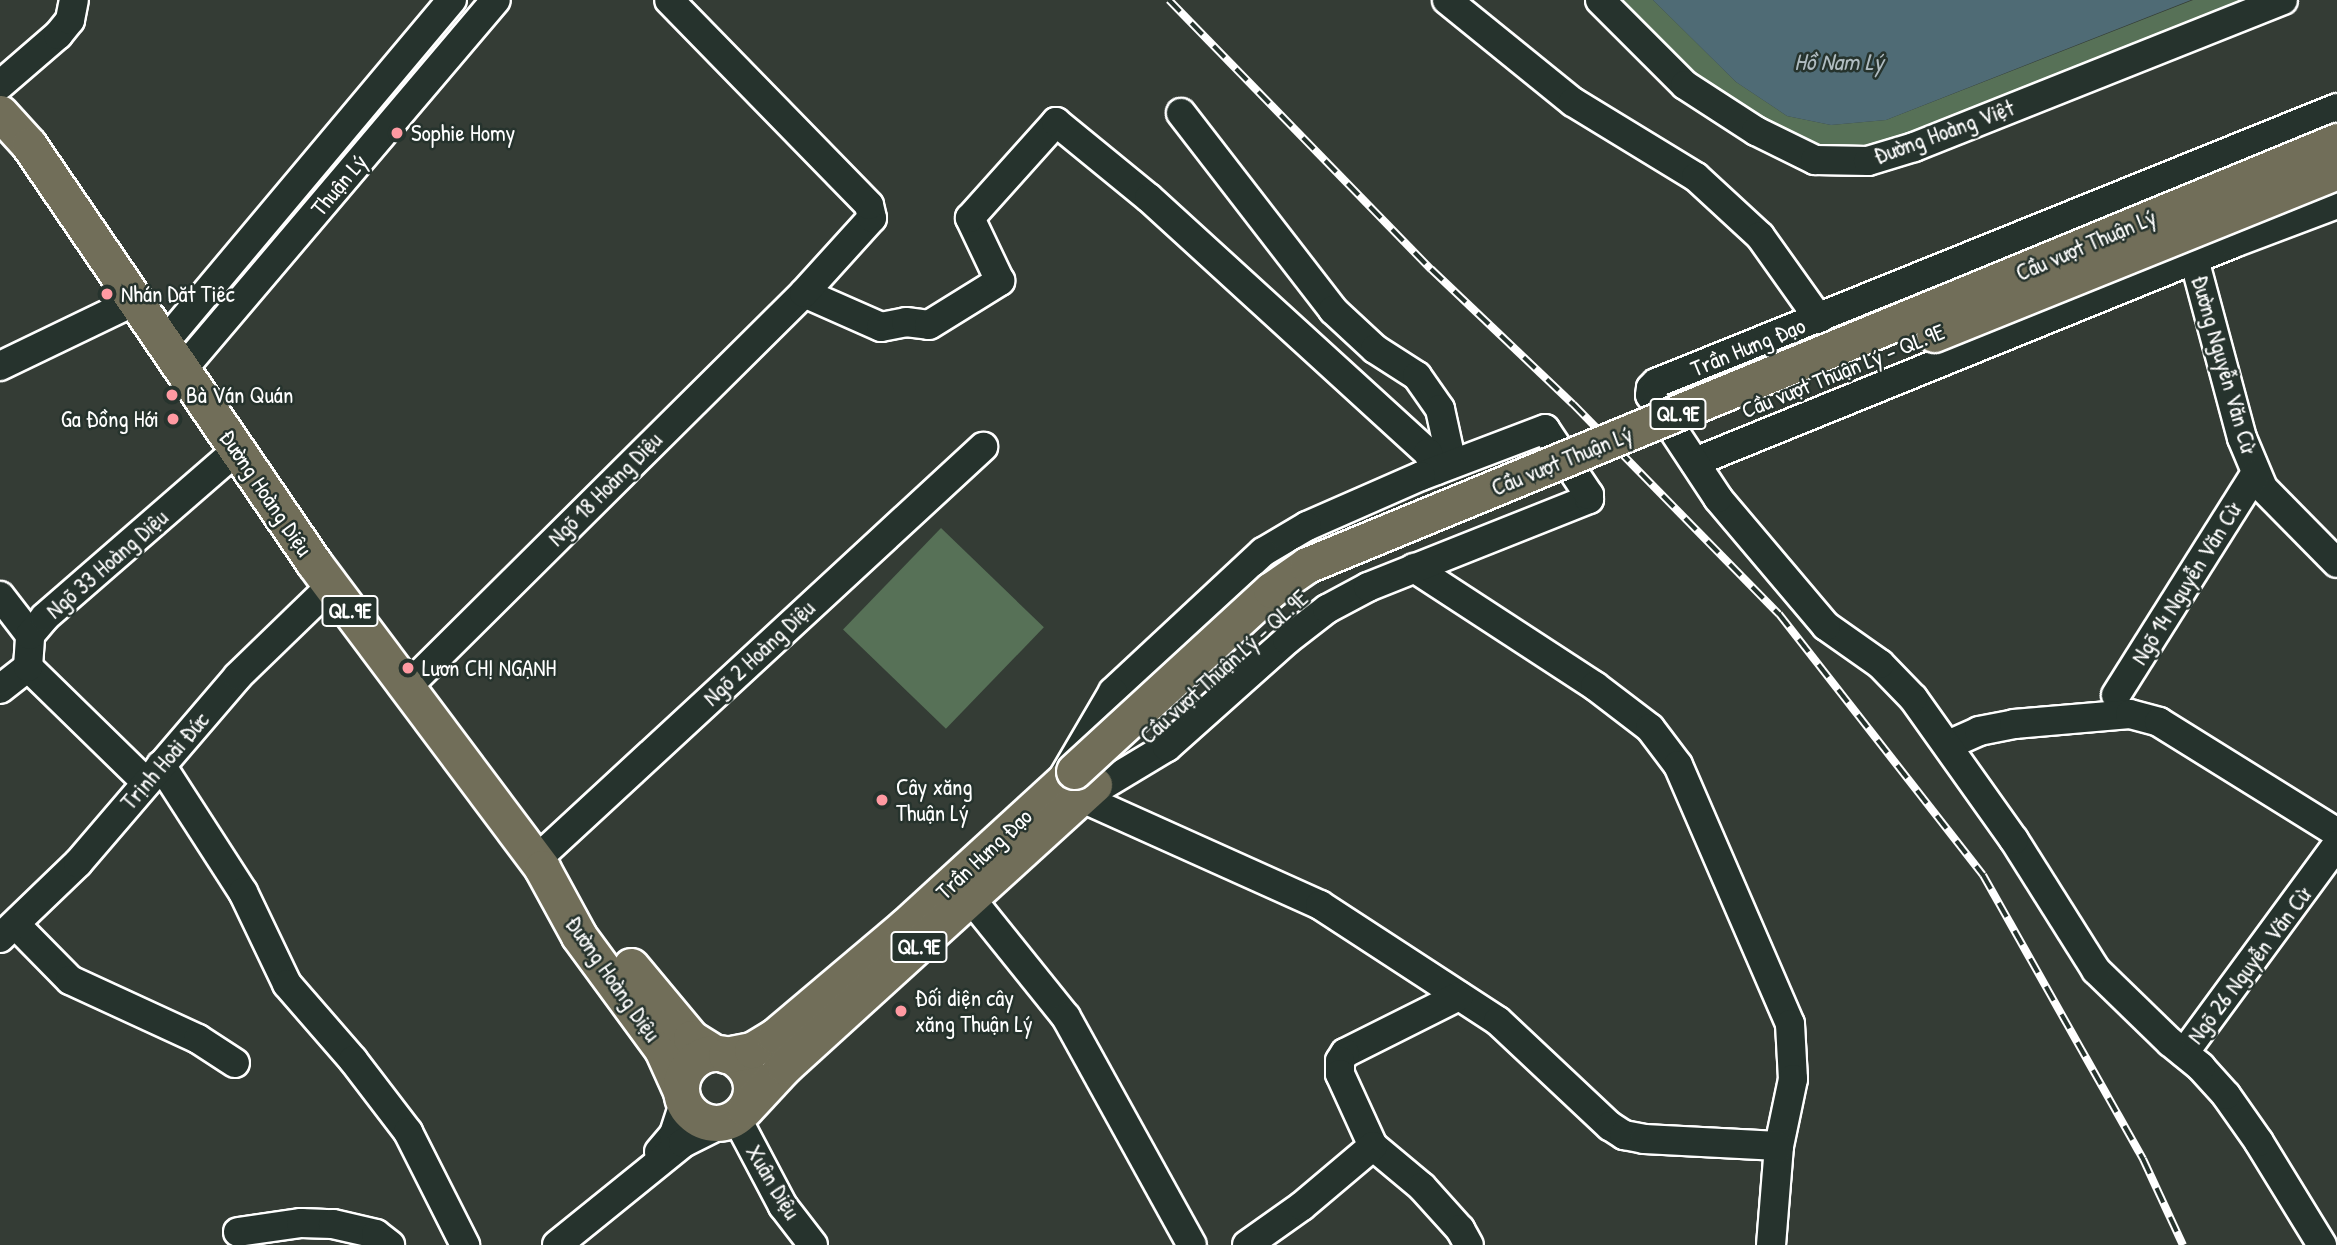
<!DOCTYPE html>
<meta charset="utf-8">
<style>
body{margin:0}
#map{position:relative;width:2337px;height:1245px;overflow:hidden;background:#343c35;font-family:"Patrick Hand",sans-serif}
div>[style]{position:absolute}
.green>*{inset:0;background:#577157;transform-origin:0 0}
.water>*{inset:0;background:#4f6b75}
.roads{filter:drop-shadow(2px 0 #fff) drop-shadow(-2px 0 #fff) drop-shadow(0 2px #fff) drop-shadow(0 -2px #fff)}
.minor>*{height:28px;margin:-14px;padding:0 14px;transform-origin:14px;border-radius:14px;background:#26332d}
.major>*{height:35px;margin:-17.5px;padding:0 17.5px;transform-origin:17.5px;border-radius:17.5px;background:#716e59}
.major>.ring{margin:-17.5px;padding:0;box-sizing:content-box;background:none;border:35px solid #716e59;border-radius:50%}
.rail>*{height:8px;margin-top:-4px;transform-origin:0;background:repeating-linear-gradient(90deg,#26332d 0 16px,#fff 0 32px);box-sizing:border-box;border-block:2px solid #fff}
.bridges{filter:drop-shadow(2px 0 #fff) drop-shadow(-2px 0 #fff) drop-shadow(0 2px #fff) drop-shadow(0 -2px #fff)}
.major-bridge>*{height:35px;margin:-17.5px;padding:0 17.5px;transform-origin:17.5px;border-radius:17.5px;background:#716e59}
.dots>*{width:19px;height:19px;translate:-50% -50%;box-sizing:border-box;border:4px solid #26332d;border-radius:50%}
span{translate:-50% -50%;white-space:nowrap;text-align:center;line-height:1.15;-webkit-text-stroke:5px #26332d;paint-order:stroke}
.shield-label span{padding:2px 5px;background:#26332d;border:2px solid;border-radius:5px;-webkit-text-stroke-width:0}
.shield-label{font-size:21px;color:#fff;font-weight:700}
.street-label{font-size:23px;color:#fff}
.poi-label{font-size:23px;color:#fff}
.left{translate:0 -50%;text-align:left}
.right{translate:-100% -50%;text-align:right}
.water-label{font-size:24px;color:#b0bcc1;font-style:italic}
</style>
<div id="map">
<div class="green">
<i style="clip-path:polygon(1618px 0,1653px 0,1736px 82px,1787px 116px,1831px 125px,1886px 120px,2193px 0,2248px 0,1920px 131px,1861px 151px,1827px 151px,1744px 114px,1690px 73px)"></i>
<i style="left:941px;top:528px;width:143px;height:141px;rotate:44deg"></i>
</div>
<div class="water">
<i style="clip-path:polygon(1653px 0,2191px 0,1886px 120px,1831px 125px,1787px 116px,1736px 82px)"></i>
</div>
<div class="roads">
<div class="minor">
<i style="left:1447px;top:0;width:162px;rotate:39deg"></i>
<i style="left:1573px;top:102px;width:144px;rotate:31.4deg"></i>
<i style="left:1696px;top:177px;width:87px;rotate:42.7deg"></i>
<i style="left:1760px;top:236px;width:102px;rotate:54.6deg"></i>
<i style="left:1600px;top:0;width:120px;rotate:45deg"></i>
<i style="left:1685px;top:85px;width:85px;rotate:32.9deg"></i>
<i style="left:1756px;top:131px;width:66px;rotate:26.2deg"></i>
<i style="left:1815px;top:160px;width:53px;rotate:1.1deg"></i>
<i style="left:1868px;top:161px;width:48px;rotate:-16.9deg"></i>
<i style="left:1914px;top:147px;width:397px;rotate:-21.7deg"></i>
<i style="left:0;top:85px;width:77px;rotate:-40.8deg"></i>
<i style="left:58px;top:35px;width:19px;rotate:-51deg"></i>
<i style="left:70px;top:20px;width:20px;rotate:-79deg"></i>
<i style="left:1181px;top:113px;width:249px;rotate:52.3deg"></i>
<i style="left:1333px;top:310px;width:57px;rotate:42.9deg"></i>
<i style="left:1375px;top:349px;width:50px;rotate:32.7deg"></i>
<i style="left:1417px;top:376px;width:40px;rotate:55.1deg"></i>
<i style="left:1440px;top:409px;width:56px;rotate:77.7deg"></i>
<i style="left:2194px;top:259px;width:185px;rotate:75deg"></i>
<i style="left:2242px;top:438px;width:54px;rotate:67.2deg"></i>
<i style="left:2263px;top:488px;width:105px;rotate:45.4deg"></i>
<i style="left:804px;top:293px;width:84px;rotate:23.8deg"></i>
<i style="left:881px;top:327px;width:25px;rotate:-11deg"></i>
<i style="left:906px;top:322px;width:23px;rotate:7deg"></i>
<i style="left:929px;top:325px;width:84px;rotate:-31.8deg"></i>
<i style="left:1000px;top:281px;width:70px;rotate:-115.5deg"></i>
<i style="left:970px;top:218px;width:129px;rotate:-48.1deg"></i>
<i style="left:1056px;top:122px;width:120px;rotate:39.3deg"></i>
<i style="left:1149px;top:198px;width:378px;rotate:42.4deg"></i>
<i style="left:1428px;top:453px;width:19px;rotate:65deg"></i>
<i style="left:164px;top:343px;width:448px;rotate:-50deg"></i>
<i style="left:0;top:366px;width:150px;rotate:-25.7deg"></i>
<i style="left:182px;top:370px;width:485px;rotate:-49.7deg"></i>
<i style="left:1695px;top:462px;width:582px;rotate:-22.11deg"></i>
<i style="left:2234px;top:243px;width:110px;rotate:-20.7deg"></i>
<i style="left:1414px;top:568px;width:216px;rotate:33.1deg"></i>
<i style="left:1595px;top:686px;width:69px;rotate:37.4deg"></i>
<i style="left:1650px;top:728px;width:46px;rotate:52.9deg"></i>
<i style="left:1678px;top:765px;width:282px;rotate:66.6deg"></i>
<i style="left:1790px;top:1024px;width:55px;rotate:86.9deg"></i>
<i style="left:1793px;top:1079px;width:68px;rotate:101.8deg"></i>
<i style="left:1779px;top:1146px;width:99px;rotate:94.6deg"></i>
<i style="left:0;top:596px;width:49px;rotate:52.4deg"></i>
<i style="left:28px;top:667px;width:165px;rotate:44.3deg"></i>
<i style="left:407px;top:687px;width:559px;rotate:-44.78deg"></i>
<i style="left:804px;top:293px;width:101px;rotate:-47.8deg"></i>
<i style="left:872px;top:218px;width:13px;rotate:-103deg"></i>
<i style="left:869px;top:205px;width:286px;rotate:-134.3deg"></i>
<i style="left:0;top:689px;width:36px;rotate:-38deg"></i>
<i style="left:28px;top:667px;width:32px;rotate:-86deg"></i>
<i style="left:30px;top:635px;width:23px;rotate:-50deg"></i>
<i style="left:45px;top:617px;width:254px;rotate:-41deg"></i>
<i style="left:2116px;top:695px;width:262px;rotate:-57.8deg"></i>
<i style="left:1948px;top:745px;width:34px;rotate:-24deg"></i>
<i style="left:1979px;top:731px;width:36px;rotate:-11deg"></i>
<i style="left:2014px;top:724px;width:116px;rotate:-4.9deg"></i>
<i style="left:2130px;top:714px;width:30px;rotate:15deg"></i>
<i style="left:2159px;top:722px;width:210px;rotate:31.9deg"></i>
<i style="left:161px;top:765px;width:151px;rotate:57.2deg"></i>
<i style="left:243px;top:892px;width:102px;rotate:64.4deg"></i>
<i style="left:287px;top:984px;width:101px;rotate:49deg"></i>
<i style="left:353px;top:1060px;width:91px;rotate:52.6deg"></i>
<i style="left:408px;top:1132px;width:127px;rotate:63.2deg"></i>
<i style="left:1082px;top:798px;width:99px;rotate:-31deg"></i>
<i style="left:1167px;top:747px;width:161px;rotate:-41.7deg"></i>
<i style="left:1287px;top:640px;width:51px;rotate:-37.8deg"></i>
<i style="left:1327px;top:609px;width:47px;rotate:-28.2deg"></i>
<i style="left:1368px;top:587px;width:238px;rotate:-21.7deg"></i>
<i style="left:1589px;top:499px;width:4px;rotate:-90deg"></i>
<i style="left:1589px;top:495px;width:79px;rotate:-123.7deg"></i>
<i style="left:1545px;top:429px;width:133px;rotate:159.2deg"></i>
<i style="left:1421px;top:476px;width:124px;rotate:156.3deg"></i>
<i style="left:1307px;top:526px;width:51px;rotate:149.4deg"></i>
<i style="left:1263px;top:552px;width:205px;rotate:137deg"></i>
<i style="left:1113px;top:692px;width:109px;rotate:120.3deg"></i>
<i style="left:1058px;top:786px;width:27px;rotate:27deg"></i>
<i style="left:1082px;top:798px;width:261px;rotate:24.2deg"></i>
<i style="left:1320px;top:905px;width:212px;rotate:33.1deg"></i>
<i style="left:1498px;top:1021px;width:154px;rotate:43.2deg"></i>
<i style="left:1610px;top:1126px;width:17px;rotate:33deg"></i>
<i style="left:1624px;top:1135px;width:20px;rotate:11deg"></i>
<i style="left:1644px;top:1139px;width:135px;rotate:3deg"></i>
<i style="left:536px;top:860px;width:609px;rotate:-42.74deg"></i>
<i style="left:971px;top:899px;width:151px;rotate:51.2deg"></i>
<i style="left:1066px;top:1017px;width:260px;rotate:61.1deg"></i>
<i style="left:16px;top:925px;width:77px;rotate:45.5deg"></i>
<i style="left:70px;top:980px;width:141px;rotate:24.7deg"></i>
<i style="left:198px;top:1039px;width:44px;rotate:33deg"></i>
<i style="left:0;top:938px;width:108px;rotate:-43.9deg"></i>
<i style="left:78px;top:863px;width:246px;rotate:-49.4deg"></i>
<i style="left:238px;top:676px;width:129px;rotate:-44.1deg"></i>
<i style="left:1459px;top:996px;width:127px;rotate:153.4deg"></i>
<i style="left:1345px;top:1053px;width:9px;rotate:122deg"></i>
<i style="left:1340px;top:1061px;width:13px;rotate:90deg"></i>
<i style="left:1340px;top:1074px;width:79px;rotate:65.4deg"></i>
<i style="left:1373px;top:1146px;width:64px;rotate:39.9deg"></i>
<i style="left:1422px;top:1187px;width:57px;rotate:47.9deg"></i>
<i style="left:1460px;top:1229px;width:18px;rotate:61deg"></i>
<i style="left:2184px;top:1053px;width:258px;rotate:-53.7deg"></i>
<i style="left:736px;top:1117px;width:101px;rotate:62.2deg"></i>
<i style="left:783px;top:1206px;width:49px;rotate:52.4deg"></i>
<i style="left:659px;top:1152px;width:23px;rotate:-50deg"></i>
<i style="left:674px;top:1134px;width:33px;rotate:-72deg"></i>
<i style="left:238px;top:1232px;width:64px;rotate:-8.1deg"></i>
<i style="left:301px;top:1223px;width:32px;rotate:2deg"></i>
<i style="left:333px;top:1224px;width:44px;rotate:13.1deg"></i>
<i style="left:376px;top:1234px;width:18px;rotate:38deg"></i>
<i style="left:557px;top:1245px;width:162px;rotate:-39deg"></i>
<i style="left:683px;top:1143px;width:47px;rotate:-26.6deg"></i>
<i style="left:1247px;top:1245px;width:67px;rotate:-35.3deg"></i>
<i style="left:1302px;top:1206px;width:93px;rotate:-40.2deg"></i>
<i style="left:2322px;top:1245px;width:121px;rotate:-121.5deg"></i>
<i style="left:2259px;top:1142px;width:57px;rotate:-125.1deg"></i>
<i style="left:2226px;top:1095px;width:38px;rotate:-132deg"></i>
<i style="left:2201px;top:1067px;width:40px;rotate:-141deg"></i>
<i style="left:2170px;top:1042px;width:103px;rotate:-135.8deg"></i>
<i style="left:2096px;top:970px;width:154px;rotate:-122.2deg"></i>
<i style="left:2014px;top:840px;width:174px;rotate:-125.4deg"></i>
<i style="left:1913px;top:698px;width:47px;rotate:-134.1deg"></i>
<i style="left:1880px;top:664px;width:66px;rotate:-144.9deg"></i>
<i style="left:1826px;top:626px;width:167px;rotate:-130.2deg"></i>
<i style="left:1718px;top:498px;width:123px;rotate:-123.4deg"></i>
<i style="left:1650px;top:395px;width:7px;rotate:-82deg"></i>
<i style="left:1651px;top:388px;width:7px;rotate:-45deg"></i>
<i style="left:1656px;top:383px;width:734px;rotate:-21.99deg"></i>
</div>
<div class="major">
<i style="left:0;top:113px;width:43px;rotate:47.8deg"></i>
<i style="left:29px;top:145px;width:506px;rotate:55.71deg"></i>
<i style="left:314px;top:563px;width:381px;rotate:53.2deg"></i>
<i style="left:542px;top:868px;width:77px;rotate:61.4deg"></i>
<i style="left:579px;top:936px;width:140px;rotate:53.7deg"></i>
<i style="left:662px;top:1049px;width:46px;rotate:65.7deg"></i>
<i style="left:631px;top:966px;width:94px;rotate:50.2deg"></i>
<i style="left:691px;top:1038px;width:28px;rotate:32deg"></i>
<i class="ring" style="left:681px;top:1053px;width:35px;height:35px"></i>
<i style="left:726px;top:1055px;width:26px;rotate:-11deg"></i>
<i style="left:752px;top:1050px;width:27px;rotate:-31deg"></i>
<i style="left:775px;top:1036px;width:169px;rotate:-40.2deg"></i>
<i style="left:904px;top:927px;width:231px;rotate:-42.5deg"></i>
<i style="left:745px;top:1109px;width:59px;rotate:-47.1deg"></i>
<i style="left:785px;top:1066px;width:418px;rotate:-42.3deg"></i>
</div>
</div>
<div class="rail">
<i style="left:1169px;top:0;width:376px;rotate:45.8deg"></i>
<i style="left:1431px;top:269px;width:196px;rotate:43.6deg"></i>
<i style="left:1573px;top:404px;width:294px;rotate:45.6deg"></i>
<i style="left:1779px;top:614px;width:331px;rotate:52deg"></i>
<i style="left:1983px;top:875px;width:326px;rotate:60.6deg"></i>
<i style="left:2143px;top:1159px;width:95px;rotate:65.1deg"></i>
</div>
<div class="bridges">
<div class="major-bridge">
<i style="left:1934px;top:334px;width:435px;rotate:-22deg"></i>
<i style="left:1074px;top:771px;width:268px;rotate:-42.6deg"></i>
<i style="left:1271px;top:590px;width:44px;rotate:-34.8deg"></i>
<i style="left:1307px;top:565px;width:1114px;rotate:-22.37deg"></i>
</div>
</div>
<div class="dots">
<i style="left:397px;top:133px;background:#ff9aa2"></i>
<i style="left:107px;top:294px;background:#ff9aa2"></i>
<i style="left:172px;top:395px;background:#ff9aa2"></i>
<i style="left:173px;top:419px;background:#ff9aa2"></i>
<i style="left:408px;top:668px;background:#ff9aa2"></i>
<i style="left:882px;top:800px;background:#ff9aa2"></i>
<i style="left:901px;top:1011px;background:#ff9aa2"></i>
</div>
<div class="shield-label">
<span style="left:1678px;top:414px">QL.9E</span>
<span style="left:350px;top:611px">QL.9E</span>
<span style="left:919px;top:947px">QL.9E</span>
</div>
<div class="street-label">
<span style="left:1944px;top:132px;rotate:-20deg">Đường Hoàng Việt</span>
<span style="left:339px;top:185px;rotate:-50deg">Thuận Lý</span>
<span style="left:2086px;top:245px;rotate:-23deg">Cầu vượt Thuận Lý</span>
<span style="left:1748px;top:347px;rotate:-22deg">Trần Hưng Đạo</span>
<span style="left:2224px;top:364px;rotate:74deg">Đường Nguyễn Văn Cừ</span>
<span style="left:1843px;top:371px;rotate:-22deg">Cầu vượt Thuận Lý - QL.9E</span>
<span style="left:1562px;top:461px;rotate:-22deg">Cầu vượt Thuận Lý</span>
<span style="left:605px;top:489px;rotate:-45deg">Ngõ 18 Hoàng Diệu</span>
<span style="left:266px;top:493px;rotate:56deg">Đường Hoàng Diệu</span>
<span style="left:107px;top:564px;rotate:-41deg">Ngõ 33 Hoàng Diệu</span>
<span style="left:2186px;top:584px;rotate:-58deg">Ngõ 14 Nguyễn Văn Cừ</span>
<span style="left:759px;top:653px;rotate:-43deg">Ngõ 2 Hoàng Diệu</span>
<span style="left:1224px;top:667px;rotate:-42deg">Cầu vượt Thuận Lý - QL.9E</span>
<span style="left:165px;top:761px;rotate:-49deg">Trịnh Hoài Đức</span>
<span style="left:984px;top:854px;rotate:-43deg">Trần Hưng Đạo</span>
<span style="left:2249px;top:966px;rotate:-53deg">Ngõ 26 Nguyễn Văn Cừ</span>
<span style="left:613px;top:979px;rotate:55deg">Đường Hoàng Diệu</span>
<span style="left:773px;top:1182px;rotate:59deg">Xuân Diệu</span>
</div>
<div class="poi-label">
<span class="left" style="left:411px;top:133px">Sophie Homy</span>
<span class="left" style="left:121px;top:294px">Nhán Dăt Tiêc</span>
<span class="left" style="left:186px;top:395px">Bà Ván Quán</span>
<span class="right" style="left:159px;top:419px">Ga Đồng Hới</span>
<span class="left" style="left:422px;top:668px">Lươn CHỊ NGẠNH</span>
<span class="left" style="left:896px;top:800px">Cây xăng<br>Thuận Lý</span>
<span class="left" style="left:915px;top:1011px">Đối diện cây<br>xăng Thuận Lý</span>
</div>
<div class="water-label">
<span style="left:1839px;top:62px">Hồ Nam Lý</span>
</div>
</div>
